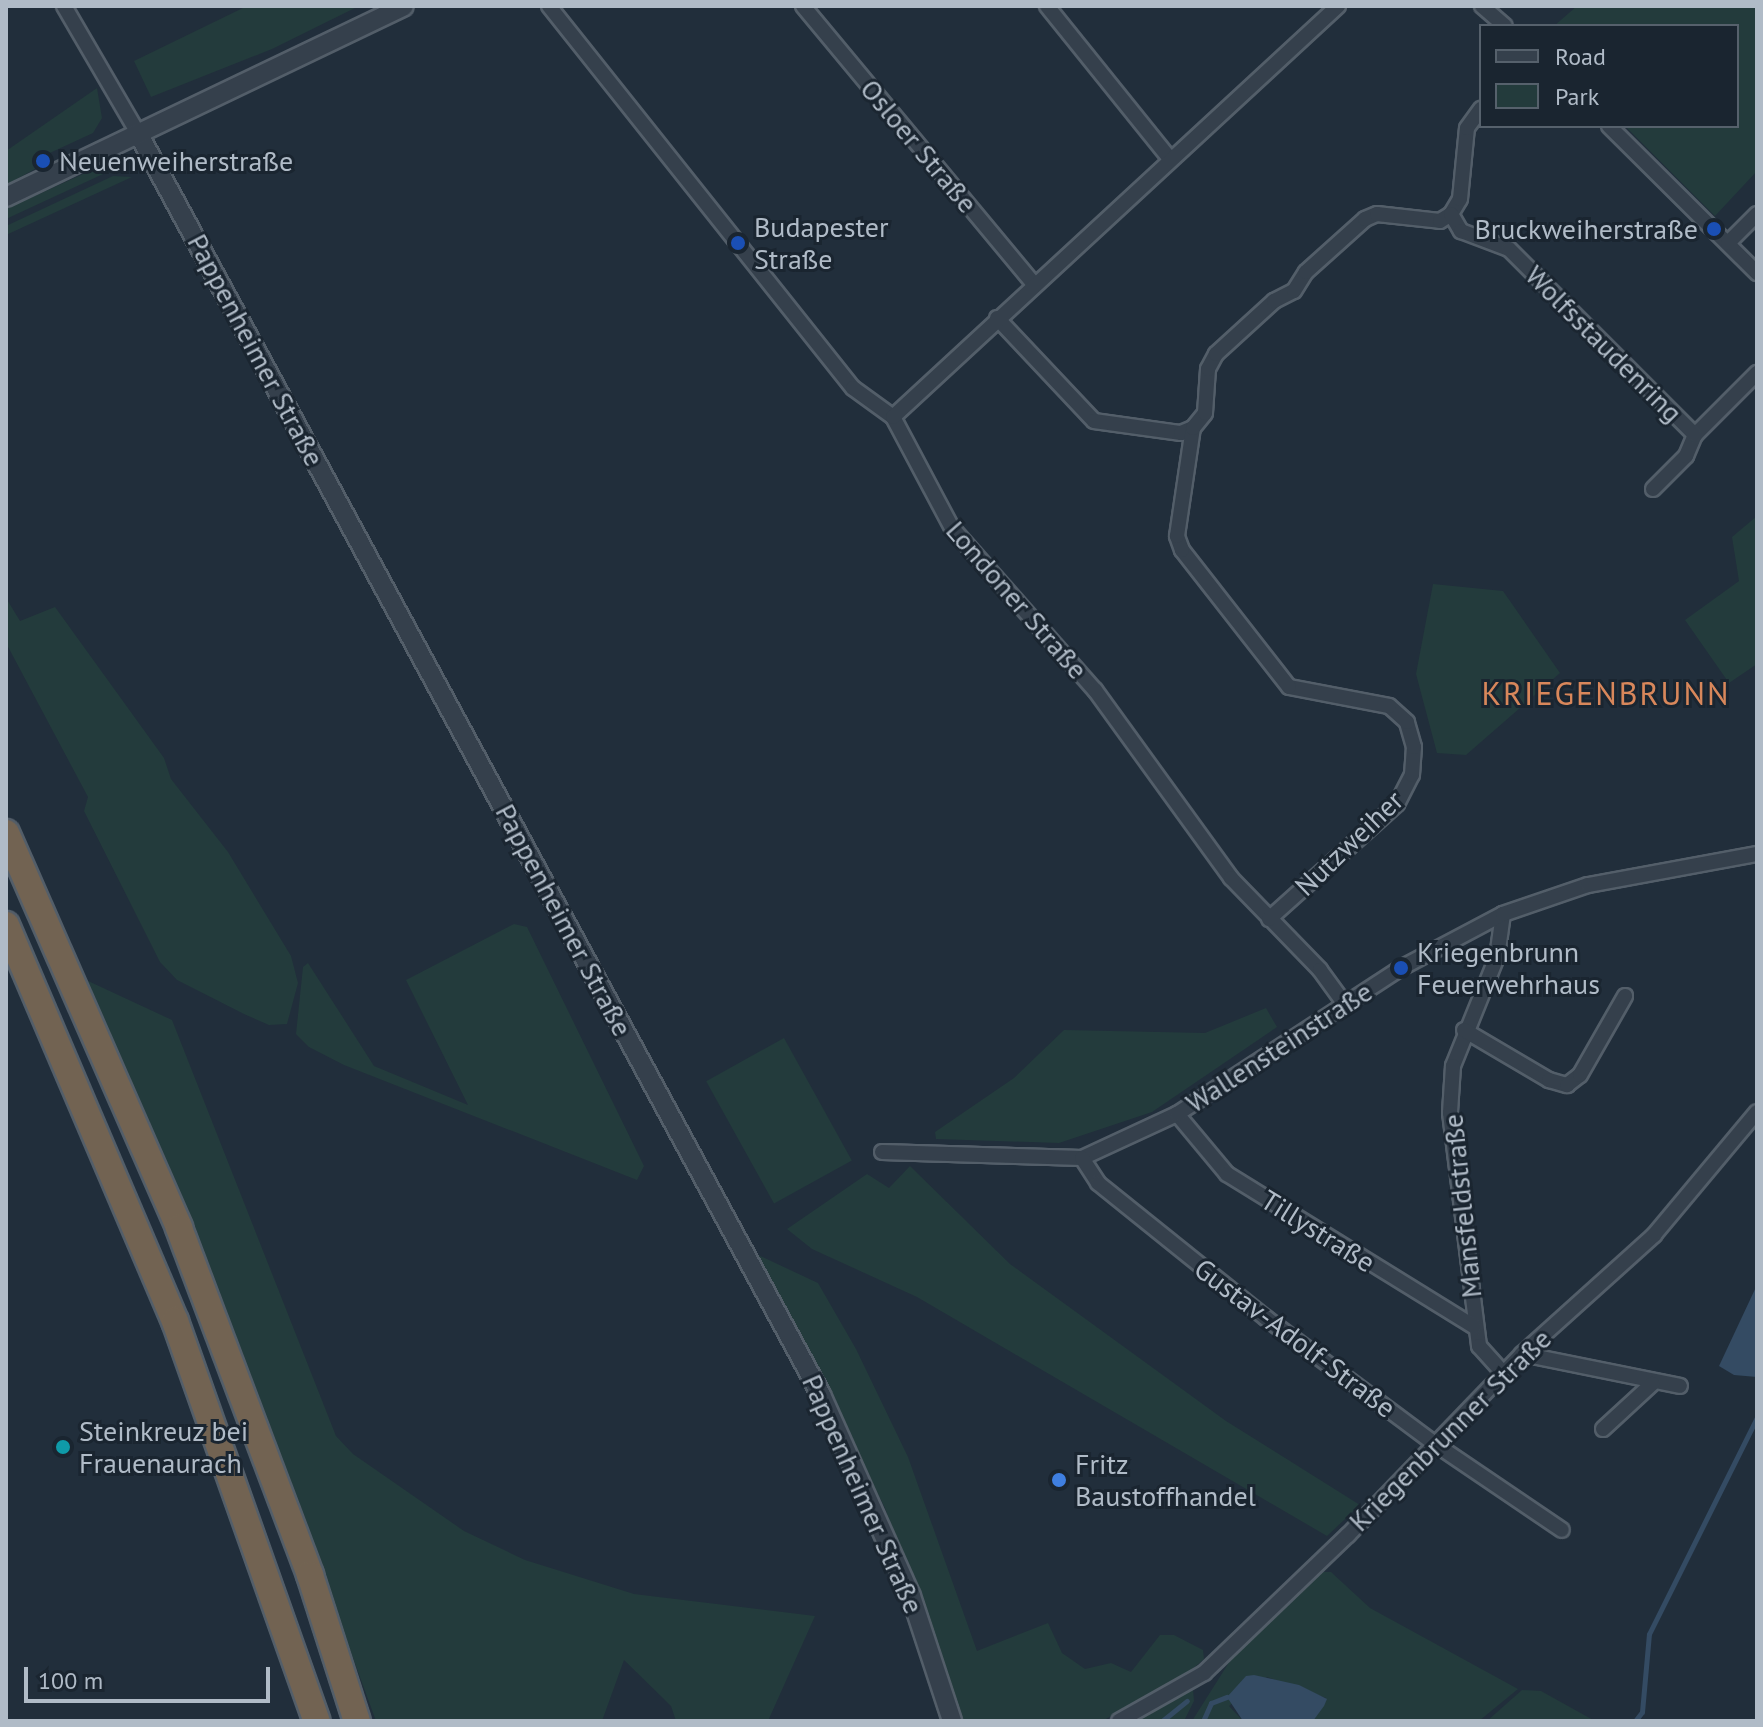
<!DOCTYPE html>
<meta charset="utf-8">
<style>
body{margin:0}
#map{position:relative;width:1763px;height:1727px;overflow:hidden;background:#212e3b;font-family:"PT Sans",sans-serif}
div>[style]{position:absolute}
.green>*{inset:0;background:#233b3c;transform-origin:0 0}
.water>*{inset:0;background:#344b63}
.stream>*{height:5px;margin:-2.5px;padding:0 2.5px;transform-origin:2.5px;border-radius:2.5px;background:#344b63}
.roads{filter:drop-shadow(2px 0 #535e69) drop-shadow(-2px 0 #535e69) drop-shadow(0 2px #535e69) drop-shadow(0 -2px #535e69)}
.minor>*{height:14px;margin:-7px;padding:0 7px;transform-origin:7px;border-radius:7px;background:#35404c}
.tertiary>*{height:18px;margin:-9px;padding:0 9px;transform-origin:9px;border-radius:9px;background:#35404c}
.motorway>*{height:26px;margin:-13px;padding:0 13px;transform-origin:13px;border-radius:13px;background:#726352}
.dots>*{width:22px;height:22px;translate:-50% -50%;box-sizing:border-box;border:4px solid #1a2530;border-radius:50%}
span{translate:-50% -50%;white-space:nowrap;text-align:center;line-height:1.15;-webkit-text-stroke:6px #1a2530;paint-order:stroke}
.street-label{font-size:28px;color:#b0bbc7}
.poi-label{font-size:28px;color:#b0bbc7}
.left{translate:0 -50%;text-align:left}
.right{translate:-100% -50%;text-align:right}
.quarter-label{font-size:32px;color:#d8875b;letter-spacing:2px}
.frame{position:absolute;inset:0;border:8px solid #b0bbc7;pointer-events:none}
.legend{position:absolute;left:1479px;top:24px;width:260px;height:104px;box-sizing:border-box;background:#1a2530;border:2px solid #56616c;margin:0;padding:10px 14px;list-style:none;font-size:24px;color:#b0bbc7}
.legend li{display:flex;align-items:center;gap:16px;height:40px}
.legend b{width:40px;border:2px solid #56616c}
.scale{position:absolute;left:24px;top:1667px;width:246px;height:36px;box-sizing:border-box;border:4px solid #b0bbc7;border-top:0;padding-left:10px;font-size:24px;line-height:28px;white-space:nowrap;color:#b0bbc7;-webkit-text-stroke:6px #1a2530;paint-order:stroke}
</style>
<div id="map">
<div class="green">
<i style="clip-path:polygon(247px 6px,359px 6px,272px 49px,151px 97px,134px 61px)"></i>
<i style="clip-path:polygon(1577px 6px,1757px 6px,1757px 171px,1715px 216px,1625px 126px,1737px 126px,1737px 26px,1554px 26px)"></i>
<i style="clip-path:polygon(97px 88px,102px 118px,93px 133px,39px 158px,42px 165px,6px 185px,6px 151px)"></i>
<i style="clip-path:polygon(114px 160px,114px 169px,6px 219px,6px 209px)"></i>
<i style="clip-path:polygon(113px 176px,132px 177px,6px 235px,6px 226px)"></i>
<i style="clip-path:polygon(1757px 516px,1757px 664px,1729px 683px,1685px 620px,1739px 581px,1732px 537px)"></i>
<i style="clip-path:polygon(1433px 584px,1503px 591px,1560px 673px,1466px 755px,1437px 753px,1416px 674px)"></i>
<i style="clip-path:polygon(6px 598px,20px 621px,55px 607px,164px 758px,171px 779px,228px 852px,291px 956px,298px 983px,287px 1024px,269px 1025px,244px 1014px,177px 980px,160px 962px,84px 811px,88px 797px,6px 643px)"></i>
<i style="clip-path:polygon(514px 924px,527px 927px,644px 1166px,637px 1180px,344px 1065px,309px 1047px,296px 1034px,303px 967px,308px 963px,374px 1066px,468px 1105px,406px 980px)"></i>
<i style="clip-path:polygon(86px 980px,172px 1020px,336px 1436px,353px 1454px,464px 1531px,525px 1560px,634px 1594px,815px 1616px,768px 1721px,676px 1721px,671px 1706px,624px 1660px,602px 1721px,376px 1721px,249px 1373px)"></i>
<i style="clip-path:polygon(1266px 1008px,1277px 1027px,1152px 1112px,1059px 1143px,936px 1139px,935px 1132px,1014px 1078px,1064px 1030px,1205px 1033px)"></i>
<i style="left:784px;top:1038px;width:140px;height:89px;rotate:61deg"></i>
<i style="clip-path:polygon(910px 1166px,1010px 1264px,1226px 1421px,1360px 1505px,1327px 1536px,917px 1297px,812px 1249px,787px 1229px,867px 1174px,889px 1188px)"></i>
<i style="clip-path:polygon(756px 1254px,818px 1283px,856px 1349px,908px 1457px,977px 1651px,1048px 1623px,1062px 1653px,1085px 1669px,1111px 1663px,1131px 1672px,1160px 1635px,1174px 1635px,1203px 1650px,1204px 1659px,1181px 1679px,1102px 1721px,961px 1721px,885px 1508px)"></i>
<i style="clip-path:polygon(1320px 1572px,1331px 1572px,1370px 1608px,1518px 1689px,1479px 1721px,1313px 1721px,1326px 1698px,1267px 1677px,1229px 1706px,1243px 1721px,1192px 1721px,1240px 1645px)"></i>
<i style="clip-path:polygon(1193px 1689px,1194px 1701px,1184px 1721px,1136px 1721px)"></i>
<i style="clip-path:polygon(1522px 1690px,1541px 1691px,1595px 1721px,1487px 1721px)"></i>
</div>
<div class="water">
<i style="clip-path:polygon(1757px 1285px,1757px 1377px,1734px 1375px,1719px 1366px)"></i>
<i style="clip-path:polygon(1254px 1675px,1299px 1685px,1327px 1699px,1324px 1706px,1313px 1721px,1243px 1721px,1227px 1697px,1246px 1676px)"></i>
</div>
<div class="stream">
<i style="left:1162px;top:1721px;width:32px;rotate:-39deg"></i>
<i style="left:1203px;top:1721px;width:20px;rotate:-66deg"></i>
<i style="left:1211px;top:1703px;width:17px;rotate:-21deg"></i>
<i style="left:1635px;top:1721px;width:11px;rotate:-52deg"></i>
<i style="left:1642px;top:1712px;width:78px;rotate:-84.9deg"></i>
<i style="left:1649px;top:1634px;width:242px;rotate:-63.5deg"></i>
</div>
<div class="roads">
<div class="minor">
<i style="left:64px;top:6px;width:149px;rotate:59.8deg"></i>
<i style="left:549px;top:6px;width:488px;rotate:51.5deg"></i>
<i style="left:853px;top:388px;width:49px;rotate:35.9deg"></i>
<i style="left:893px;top:417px;width:126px;rotate:62deg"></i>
<i style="left:952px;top:528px;width:216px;rotate:48.6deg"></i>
<i style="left:1095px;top:690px;width:232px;rotate:54.1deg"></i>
<i style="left:1231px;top:878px;width:128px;rotate:45.9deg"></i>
<i style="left:1320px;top:970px;width:41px;rotate:54deg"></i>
<i style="left:803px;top:6px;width:363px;rotate:50.3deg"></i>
<i style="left:1047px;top:6px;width:196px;rotate:51.2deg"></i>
<i style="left:1482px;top:6px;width:30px;rotate:41deg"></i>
<i style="left:1609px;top:126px;width:209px;rotate:44.8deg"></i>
<i style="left:1451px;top:214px;width:17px;rotate:-59deg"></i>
<i style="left:1460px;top:199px;width:71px;rotate:-84.4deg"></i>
<i style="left:1467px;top:128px;width:24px;rotate:-54deg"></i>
<i style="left:1728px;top:243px;width:41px;rotate:-45deg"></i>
<i style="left:997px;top:318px;width:141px;rotate:46.7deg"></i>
<i style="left:1094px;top:421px;width:88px;rotate:7.9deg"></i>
<i style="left:1181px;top:433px;width:13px;rotate:-23deg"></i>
<i style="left:893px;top:417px;width:606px;rotate:-42.73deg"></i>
<i style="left:1653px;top:489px;width:47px;rotate:-45deg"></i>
<i style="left:1686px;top:456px;width:23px;rotate:-67deg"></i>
<i style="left:1695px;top:435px;width:88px;rotate:-45deg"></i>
<i style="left:1503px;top:914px;width:43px;rotate:97.9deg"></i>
<i style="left:1497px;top:957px;width:118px;rotate:112deg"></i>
<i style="left:1453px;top:1066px;width:47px;rotate:93.7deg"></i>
<i style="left:1450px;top:1113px;width:235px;rotate:82.9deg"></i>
<i style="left:1479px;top:1346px;width:38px;rotate:48deg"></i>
<i style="left:1269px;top:919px;width:172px;rotate:-41.9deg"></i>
<i style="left:1397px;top:804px;width:33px;rotate:-63deg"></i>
<i style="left:1412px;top:775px;width:28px;rotate:-86deg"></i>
<i style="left:1414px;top:747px;width:26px;rotate:-106deg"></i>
<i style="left:1407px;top:722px;width:24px;rotate:-138deg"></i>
<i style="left:1389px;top:706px;width:102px;rotate:-169.2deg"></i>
<i style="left:1289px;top:687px;width:174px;rotate:-128deg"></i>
<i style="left:1182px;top:550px;width:15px;rotate:-110deg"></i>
<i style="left:1177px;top:536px;width:109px;rotate:-81.6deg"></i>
<i style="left:1193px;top:428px;width:19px;rotate:-51deg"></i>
<i style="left:1205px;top:413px;width:44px;rotate:-86.1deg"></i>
<i style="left:1208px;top:369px;width:17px;rotate:-62deg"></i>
<i style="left:1216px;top:354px;width:79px;rotate:-42.4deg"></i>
<i style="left:1274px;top:301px;width:22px;rotate:-27deg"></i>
<i style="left:1294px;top:291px;width:22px;rotate:-58deg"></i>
<i style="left:1306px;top:272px;width:79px;rotate:-41.9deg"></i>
<i style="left:1365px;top:219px;width:13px;rotate:-23deg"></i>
<i style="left:1377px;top:214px;width:63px;rotate:6.3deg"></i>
<i style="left:1440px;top:221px;width:13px;rotate:-32deg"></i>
<i style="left:1451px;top:214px;width:20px;rotate:60deg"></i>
<i style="left:1461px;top:231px;width:51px;rotate:20.6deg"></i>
<i style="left:1509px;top:249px;width:263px;rotate:45deg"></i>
<i style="left:1464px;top:1030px;width:99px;rotate:30.5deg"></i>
<i style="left:1549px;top:1080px;width:19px;rotate:16deg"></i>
<i style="left:1567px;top:1085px;width:16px;rotate:-38deg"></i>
<i style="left:1580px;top:1075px;width:91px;rotate:-60.3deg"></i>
<i style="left:1177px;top:1114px;width:78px;rotate:50.2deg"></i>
<i style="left:1227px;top:1174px;width:291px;rotate:31.7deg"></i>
<i style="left:882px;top:1152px;width:200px;rotate:1.7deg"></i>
<i style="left:1082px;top:1158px;width:105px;rotate:-24.9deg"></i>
<i style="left:1177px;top:1114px;width:267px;rotate:-33.1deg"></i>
<i style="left:1401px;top:968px;width:115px;rotate:-27.9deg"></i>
<i style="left:1503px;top:914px;width:90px;rotate:-18.8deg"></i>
<i style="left:1588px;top:885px;width:172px;rotate:-10.4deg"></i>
<i style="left:1082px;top:1158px;width:30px;rotate:57deg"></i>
<i style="left:1098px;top:1183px;width:216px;rotate:38.8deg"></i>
<i style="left:1266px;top:1318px;width:211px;rotate:36.7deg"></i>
<i style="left:1435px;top:1444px;width:153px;rotate:34.1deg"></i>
<i style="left:1522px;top:1354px;width:161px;rotate:11.4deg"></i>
<i style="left:1603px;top:1429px;width:67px;rotate:-42.6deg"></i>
<i style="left:1119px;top:1721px;width:98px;rotate:-29.5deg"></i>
<i style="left:1204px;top:1673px;width:199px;rotate:-43.8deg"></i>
<i style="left:1348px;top:1535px;width:251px;rotate:-46.1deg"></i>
<i style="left:1522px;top:1354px;width:178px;rotate:-42deg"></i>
<i style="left:1654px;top:1235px;width:160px;rotate:-50.1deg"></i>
</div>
<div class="tertiary">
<i style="left:139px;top:135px;width:1433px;rotate:61.57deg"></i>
<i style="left:821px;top:1395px;width:220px;rotate:65.9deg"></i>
<i style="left:911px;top:1596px;width:132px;rotate:71.8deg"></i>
<i style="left:6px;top:197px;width:441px;rotate:-25.6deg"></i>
</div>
<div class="motorway">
<i style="left:6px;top:833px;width:431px;rotate:66.3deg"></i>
<i style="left:179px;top:1228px;width:371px;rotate:69.3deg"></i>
<i style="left:310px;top:1575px;width:153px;rotate:72.2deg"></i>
<i style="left:6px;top:925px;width:431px;rotate:66.9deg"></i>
<i style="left:175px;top:1321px;width:424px;rotate:70.5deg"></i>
</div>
</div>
<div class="dots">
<i style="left:43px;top:161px;background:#1a4fb4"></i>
<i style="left:1714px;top:229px;background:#1a4fb4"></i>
<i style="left:738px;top:243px;background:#1a4fb4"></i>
<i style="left:1401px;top:968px;background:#1a4fb4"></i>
<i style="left:63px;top:1447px;background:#0f9aa8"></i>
<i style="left:1059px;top:1480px;background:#3f7fe0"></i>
</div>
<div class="street-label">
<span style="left:919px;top:146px;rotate:50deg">Osloer Straße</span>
<span style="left:1604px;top:344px;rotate:45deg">Wolfsstaudenring</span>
<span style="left:256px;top:350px;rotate:62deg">Pappenheimer Straße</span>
<span style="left:1017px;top:600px;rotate:49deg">Londoner Straße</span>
<span style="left:1349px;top:843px;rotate:-44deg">Nutzweiher</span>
<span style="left:564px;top:920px;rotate:62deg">Pappenheimer Straße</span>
<span style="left:1279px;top:1047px;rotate:-33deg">Wallensteinstraße</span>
<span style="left:1462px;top:1206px;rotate:-96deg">Mansfeldstraße</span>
<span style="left:1318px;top:1231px;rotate:32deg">Tillystraße</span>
<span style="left:1295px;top:1338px;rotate:37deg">Gustav-Adolf-Straße</span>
<span style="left:1450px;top:1430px;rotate:-45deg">Kriegenbrunner Straße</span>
<span style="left:863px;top:1494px;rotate:66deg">Pappenheimer Straße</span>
</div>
<div class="poi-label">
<span class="left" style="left:59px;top:161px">Neuenweiherstraße</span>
<span class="left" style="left:754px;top:243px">Budapester<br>Straße</span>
<span class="right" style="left:1698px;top:229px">Bruckweiherstraße</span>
<span class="left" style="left:1417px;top:968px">Kriegenbrunn<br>Feuerwehrhaus</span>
<span class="left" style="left:79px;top:1447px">Steinkreuz bei<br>Frauenaurach</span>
<span class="left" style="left:1075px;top:1480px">Fritz<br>Baustoffhandel</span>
</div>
<div class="quarter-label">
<span style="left:1606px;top:693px">KRIEGENBRUNN</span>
</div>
<div class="frame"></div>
<ul class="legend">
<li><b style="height:10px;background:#35404c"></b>Road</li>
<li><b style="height:22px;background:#233b3c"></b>Park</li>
</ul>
<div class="scale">100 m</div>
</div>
